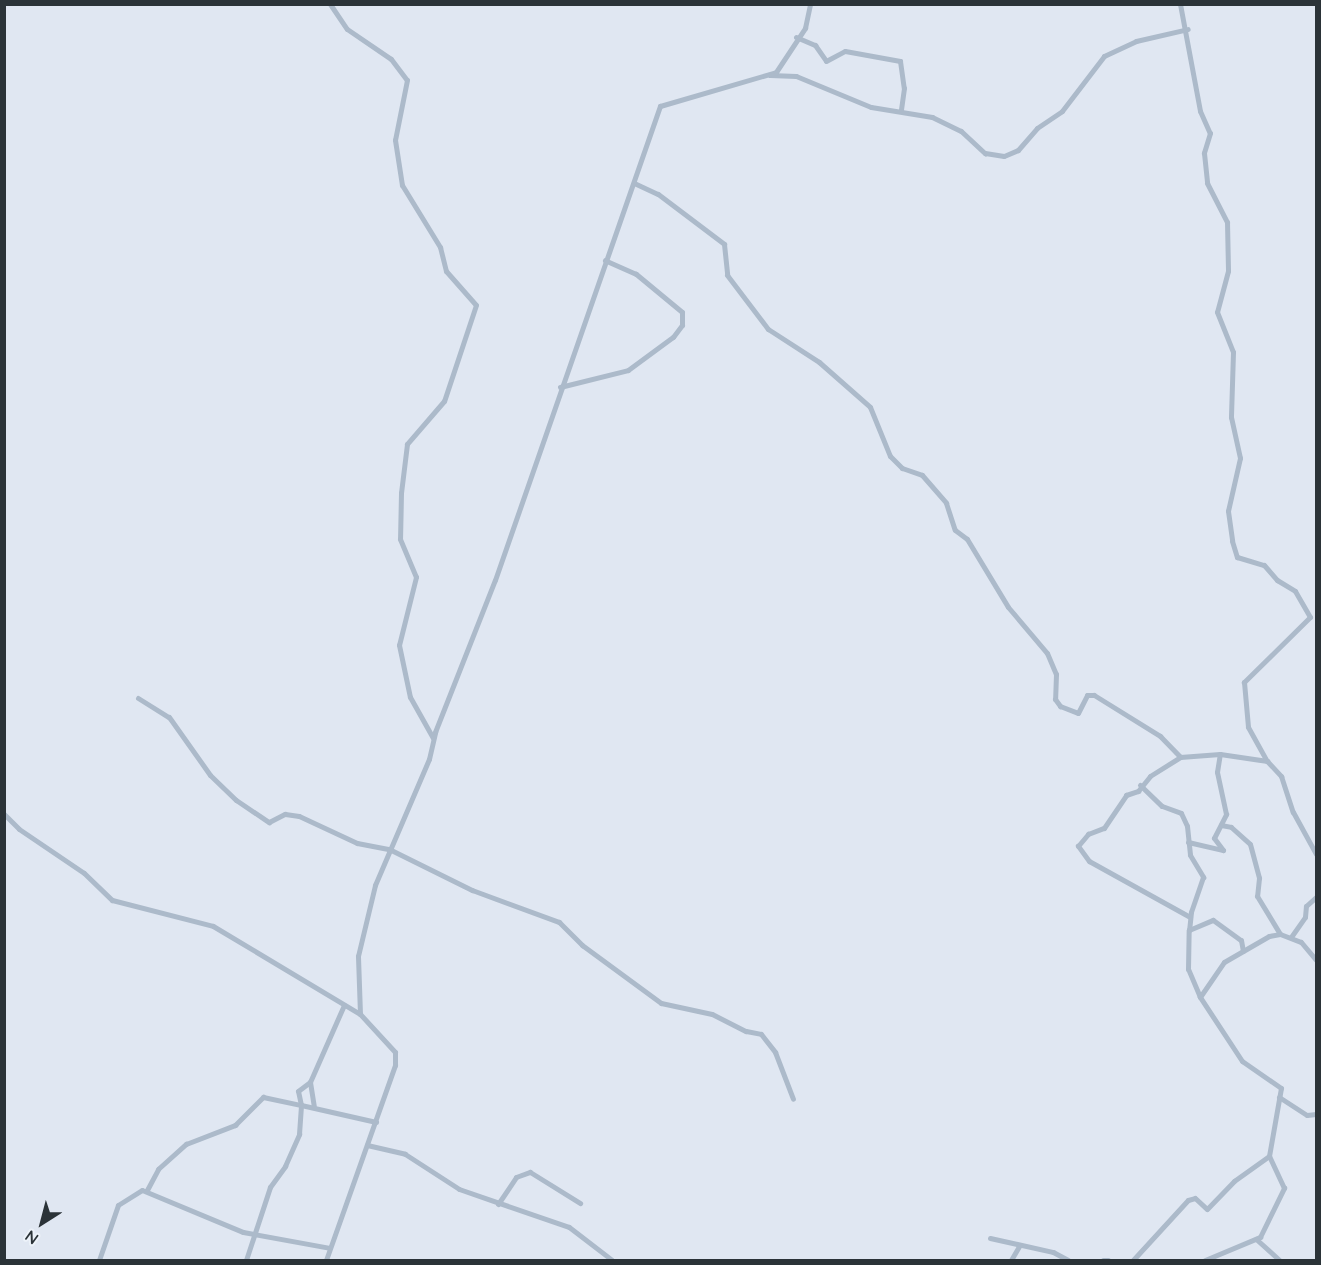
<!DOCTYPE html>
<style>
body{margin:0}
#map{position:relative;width:1321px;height:1265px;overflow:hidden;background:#e0e7f2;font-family:Quicksand,sans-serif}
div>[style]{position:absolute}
.street>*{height:5px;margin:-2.5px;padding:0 2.5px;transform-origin:2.5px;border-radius:2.5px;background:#acbaca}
span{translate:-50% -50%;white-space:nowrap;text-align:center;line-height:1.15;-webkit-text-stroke:4.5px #ecf2f9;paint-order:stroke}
.frame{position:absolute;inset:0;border:6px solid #2b3338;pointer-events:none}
.north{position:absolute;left:12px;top:1193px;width:60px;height:60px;-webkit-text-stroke:4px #ecf2f9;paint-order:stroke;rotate:216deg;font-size:16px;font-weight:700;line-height:24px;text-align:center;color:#2b3338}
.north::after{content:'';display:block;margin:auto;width:21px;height:27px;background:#2b3338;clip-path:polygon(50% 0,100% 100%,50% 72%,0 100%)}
</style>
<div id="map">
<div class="street">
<i style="left:330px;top:4px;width:30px;rotate:56deg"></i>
<i style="left:347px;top:29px;width:53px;rotate:34.3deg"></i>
<i style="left:391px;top:59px;width:26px;rotate:53deg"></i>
<i style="left:407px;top:80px;width:61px;rotate:101.3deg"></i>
<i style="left:395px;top:140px;width:46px;rotate:81.2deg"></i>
<i style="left:402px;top:185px;width:73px;rotate:58.5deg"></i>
<i style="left:440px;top:247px;width:25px;rotate:76deg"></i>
<i style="left:446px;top:271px;width:45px;rotate:48.6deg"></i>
<i style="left:476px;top:305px;width:101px;rotate:108.4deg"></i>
<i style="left:444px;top:401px;width:57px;rotate:130.7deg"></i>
<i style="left:407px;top:444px;width:49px;rotate:97deg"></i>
<i style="left:401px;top:493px;width:46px;rotate:91.2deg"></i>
<i style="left:400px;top:539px;width:41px;rotate:67.2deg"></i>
<i style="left:416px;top:577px;width:70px;rotate:104deg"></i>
<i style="left:399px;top:645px;width:53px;rotate:78.1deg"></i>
<i style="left:410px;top:697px;width:47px;rotate:60.7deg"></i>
<i style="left:1180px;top:4px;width:109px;rotate:79.4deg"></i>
<i style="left:1200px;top:111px;width:24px;rotate:66deg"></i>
<i style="left:1210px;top:133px;width:21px;rotate:107deg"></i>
<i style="left:1204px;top:153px;width:30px;rotate:84deg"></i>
<i style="left:1207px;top:183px;width:44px;rotate:62.9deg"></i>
<i style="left:1227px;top:222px;width:49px;rotate:88.8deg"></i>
<i style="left:1228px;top:271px;width:42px;rotate:105deg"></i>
<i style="left:1217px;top:312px;width:43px;rotate:68.2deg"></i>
<i style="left:1233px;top:352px;width:65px;rotate:91.8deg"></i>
<i style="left:1231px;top:417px;width:42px;rotate:77.6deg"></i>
<i style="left:1240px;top:458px;width:54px;rotate:102.8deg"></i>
<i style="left:1228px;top:511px;width:30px;rotate:82deg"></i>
<i style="left:1232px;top:541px;width:17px;rotate:73deg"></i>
<i style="left:1237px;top:557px;width:28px;rotate:17deg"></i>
<i style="left:1264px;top:565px;width:20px;rotate:49deg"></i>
<i style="left:1277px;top:580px;width:21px;rotate:31deg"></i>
<i style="left:1295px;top:591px;width:30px;rotate:60deg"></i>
<i style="left:1310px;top:617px;width:93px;rotate:135.4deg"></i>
<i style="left:1244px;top:682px;width:45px;rotate:84.9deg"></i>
<i style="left:1248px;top:727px;width:39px;rotate:61deg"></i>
<i style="left:796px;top:37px;width:21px;rotate:23deg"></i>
<i style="left:815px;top:45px;width:19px;rotate:55deg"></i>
<i style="left:826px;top:61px;width:21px;rotate:-28deg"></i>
<i style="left:845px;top:51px;width:56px;rotate:10.3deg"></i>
<i style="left:900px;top:61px;width:27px;rotate:82deg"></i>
<i style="left:904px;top:88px;width:22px;rotate:98deg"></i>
<i style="left:770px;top:75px;width:26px;rotate:2deg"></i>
<i style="left:796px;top:76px;width:81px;rotate:22.5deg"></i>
<i style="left:871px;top:107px;width:62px;rotate:9.3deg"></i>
<i style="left:932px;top:117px;width:32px;rotate:26deg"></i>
<i style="left:961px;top:131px;width:33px;rotate:43deg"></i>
<i style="left:985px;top:153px;width:19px;rotate:9deg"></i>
<i style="left:1004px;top:156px;width:15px;rotate:-23deg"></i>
<i style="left:1018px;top:150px;width:29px;rotate:-49deg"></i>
<i style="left:1037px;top:128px;width:30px;rotate:-34deg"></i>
<i style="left:1062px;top:111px;width:69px;rotate:-52.6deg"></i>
<i style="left:1104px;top:56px;width:35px;rotate:-25deg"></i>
<i style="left:1136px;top:41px;width:53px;rotate:-13deg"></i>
<i style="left:634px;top:183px;width:26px;rotate:25deg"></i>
<i style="left:658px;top:194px;width:83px;rotate:37.1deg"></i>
<i style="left:724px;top:244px;width:31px;rotate:84deg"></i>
<i style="left:727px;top:275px;width:68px;rotate:52.8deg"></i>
<i style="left:768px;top:329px;width:61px;rotate:32.9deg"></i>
<i style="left:819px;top:362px;width:68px;rotate:41.4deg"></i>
<i style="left:870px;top:407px;width:53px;rotate:67.8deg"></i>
<i style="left:890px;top:456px;width:17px;rotate:45deg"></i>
<i style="left:902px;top:468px;width:21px;rotate:19deg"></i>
<i style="left:922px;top:475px;width:37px;rotate:49deg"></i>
<i style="left:946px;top:503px;width:28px;rotate:72deg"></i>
<i style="left:955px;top:530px;width:15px;rotate:37deg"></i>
<i style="left:967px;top:539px;width:79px;rotate:58.9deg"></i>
<i style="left:1008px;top:607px;width:60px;rotate:49.7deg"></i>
<i style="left:1047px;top:653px;width:23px;rotate:67deg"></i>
<i style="left:1056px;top:674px;width:25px;rotate:92deg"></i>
<i style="left:1055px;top:699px;width:9px;rotate:54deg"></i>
<i style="left:1060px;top:706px;width:19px;rotate:21deg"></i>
<i style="left:1078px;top:713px;width:20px;rotate:-63deg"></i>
<i style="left:1087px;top:695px;width:7px"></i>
<i style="left:1094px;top:695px;width:78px;rotate:31.8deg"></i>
<i style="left:1160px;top:736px;width:29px;rotate:46deg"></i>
<i style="left:560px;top:387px;width:70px;rotate:-14deg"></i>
<i style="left:628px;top:370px;width:56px;rotate:-36.3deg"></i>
<i style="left:673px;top:337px;width:15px;rotate:-53deg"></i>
<i style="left:682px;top:325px;width:13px;rotate:-90deg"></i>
<i style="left:682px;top:312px;width:60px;rotate:-140.4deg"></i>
<i style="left:636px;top:274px;width:34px;rotate:-156deg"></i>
<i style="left:138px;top:698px;width:36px;rotate:32deg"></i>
<i style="left:169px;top:717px;width:71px;rotate:54.7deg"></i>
<i style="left:210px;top:775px;width:36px;rotate:44deg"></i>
<i style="left:236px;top:800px;width:40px;rotate:34deg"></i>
<i style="left:269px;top:822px;width:18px;rotate:-27deg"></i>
<i style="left:285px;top:814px;width:14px;rotate:8deg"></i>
<i style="left:299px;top:816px;width:64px;rotate:25deg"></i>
<i style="left:357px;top:843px;width:33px;rotate:11deg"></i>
<i style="left:389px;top:849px;width:93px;rotate:26.3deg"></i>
<i style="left:472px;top:890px;width:93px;rotate:20.2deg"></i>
<i style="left:559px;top:922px;width:33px;rotate:45deg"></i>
<i style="left:582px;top:945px;width:98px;rotate:36.3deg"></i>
<i style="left:661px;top:1003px;width:52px;rotate:12.2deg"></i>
<i style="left:712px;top:1014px;width:38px;rotate:27deg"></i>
<i style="left:746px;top:1031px;width:15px;rotate:11deg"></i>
<i style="left:761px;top:1034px;width:23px;rotate:52deg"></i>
<i style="left:775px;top:1052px;width:50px;rotate:69deg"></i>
<i style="left:1140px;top:785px;width:30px;rotate:44deg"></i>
<i style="left:1162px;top:806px;width:20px;rotate:20deg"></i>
<i style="left:1181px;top:813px;width:14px;rotate:65deg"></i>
<i style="left:1187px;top:826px;width:29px;rotate:84deg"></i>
<i style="left:1190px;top:855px;width:26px;rotate:59deg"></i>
<i style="left:1203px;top:877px;width:37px;rotate:109deg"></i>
<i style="left:1191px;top:912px;width:18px;rotate:96deg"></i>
<i style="left:4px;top:814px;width:21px;rotate:45deg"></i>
<i style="left:19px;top:829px;width:78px;rotate:34.1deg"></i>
<i style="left:84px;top:873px;width:39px;rotate:44deg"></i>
<i style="left:112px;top:900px;width:104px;rotate:14.4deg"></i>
<i style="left:213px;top:926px;width:171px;rotate:30.9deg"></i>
<i style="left:360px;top:1014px;width:58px;rotate:-92deg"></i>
<i style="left:358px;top:956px;width:73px;rotate:-76.5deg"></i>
<i style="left:375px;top:885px;width:137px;rotate:-66.8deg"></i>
<i style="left:429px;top:759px;width:28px;rotate:-77deg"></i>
<i style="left:435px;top:732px;width:163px;rotate:-68.5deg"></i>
<i style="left:495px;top:580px;width:502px;rotate:-70.81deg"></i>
<i style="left:660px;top:106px;width:121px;rotate:-16.3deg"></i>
<i style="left:776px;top:72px;width:53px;rotate:-56.6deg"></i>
<i style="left:805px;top:28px;width:25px;rotate:-78deg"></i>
<i style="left:1221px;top:825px;width:10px;rotate:11deg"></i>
<i style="left:1231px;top:827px;width:25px;rotate:42deg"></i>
<i style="left:1250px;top:844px;width:35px;rotate:75deg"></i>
<i style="left:1259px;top:878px;width:18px;rotate:96deg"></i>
<i style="left:1257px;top:896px;width:44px;rotate:58.8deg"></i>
<i style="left:1188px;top:842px;width:36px;rotate:13deg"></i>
<i style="left:1223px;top:850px;width:15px;rotate:-127deg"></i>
<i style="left:1214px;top:838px;width:27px;rotate:-63deg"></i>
<i style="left:1226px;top:814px;width:43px;rotate:-102.1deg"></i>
<i style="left:1217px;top:772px;width:18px;rotate:-81deg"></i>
<i style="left:1220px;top:754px;width:48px;rotate:8.5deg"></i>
<i style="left:1267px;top:761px;width:21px;rotate:47deg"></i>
<i style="left:1281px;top:776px;width:38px;rotate:72deg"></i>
<i style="left:1293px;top:812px;width:48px;rotate:61.3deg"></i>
<i style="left:1190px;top:917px;width:115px;rotate:-151deg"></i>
<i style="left:1089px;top:861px;width:19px;rotate:-126deg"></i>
<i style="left:1078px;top:846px;width:16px;rotate:-50deg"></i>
<i style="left:1088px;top:834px;width:17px;rotate:-21deg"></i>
<i style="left:1104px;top:828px;width:40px;rotate:-56deg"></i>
<i style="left:1126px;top:795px;width:13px;rotate:-18deg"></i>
<i style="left:1138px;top:791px;width:19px;rotate:-51deg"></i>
<i style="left:1150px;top:776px;width:36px;rotate:-32deg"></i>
<i style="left:1180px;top:757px;width:40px;rotate:-4.3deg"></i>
<i style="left:1291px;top:937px;width:24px;rotate:-55deg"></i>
<i style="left:1305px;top:917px;width:11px;rotate:-85deg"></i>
<i style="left:1306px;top:906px;width:13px;rotate:-42deg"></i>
<i style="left:1200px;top:997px;width:42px;rotate:-55.6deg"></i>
<i style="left:1224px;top:962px;width:52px;rotate:-30deg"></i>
<i style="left:1269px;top:936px;width:11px;rotate:-10deg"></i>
<i style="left:1280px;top:934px;width:22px;rotate:21deg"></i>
<i style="left:1301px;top:942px;width:23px;rotate:50deg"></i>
<i style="left:310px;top:1082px;width:24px;rotate:81deg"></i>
<i style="left:1279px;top:1097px;width:33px;rotate:33deg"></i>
<i style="left:1307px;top:1115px;width:9px;rotate:-6deg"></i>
<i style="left:367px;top:1145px;width:39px;rotate:13deg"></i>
<i style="left:405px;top:1154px;width:64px;rotate:32.9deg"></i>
<i style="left:459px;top:1189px;width:116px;rotate:19.1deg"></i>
<i style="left:569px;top:1227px;width:54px;rotate:37.5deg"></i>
<i style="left:147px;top:1190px;width:24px;rotate:-62deg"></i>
<i style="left:158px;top:1169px;width:38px;rotate:-42deg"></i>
<i style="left:186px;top:1144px;width:53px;rotate:-21.2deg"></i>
<i style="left:235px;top:1125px;width:40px;rotate:-45deg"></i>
<i style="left:263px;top:1097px;width:39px;rotate:12deg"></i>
<i style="left:301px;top:1105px;width:14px;rotate:-102deg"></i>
<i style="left:298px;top:1091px;width:15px;rotate:-37deg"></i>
<i style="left:310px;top:1082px;width:84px;rotate:-66.2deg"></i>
<i style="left:498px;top:1204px;width:32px;rotate:-56deg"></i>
<i style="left:516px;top:1177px;width:15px;rotate:-20deg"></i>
<i style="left:530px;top:1172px;width:59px;rotate:31.8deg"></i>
<i style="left:990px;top:1238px;width:65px;rotate:12.5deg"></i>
<i style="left:1053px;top:1252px;width:17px;rotate:28deg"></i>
<i style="left:1256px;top:1239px;width:31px;rotate:42deg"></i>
<i style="left:99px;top:1260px;width:58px;rotate:-70.9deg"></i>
<i style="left:118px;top:1205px;width:28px;rotate:-32deg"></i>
<i style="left:142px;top:1190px;width:109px;rotate:22.6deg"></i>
<i style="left:243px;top:1232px;width:88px;rotate:10.4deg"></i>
<i style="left:246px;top:1260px;width:77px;rotate:-71.8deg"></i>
<i style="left:270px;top:1187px;width:26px;rotate:-54deg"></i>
<i style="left:285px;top:1166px;width:35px;rotate:-66deg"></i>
<i style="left:299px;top:1134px;width:29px;rotate:-86deg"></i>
<i style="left:301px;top:1105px;width:77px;rotate:12.8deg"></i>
<i style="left:326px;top:1260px;width:207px;rotate:-70.5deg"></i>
<i style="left:395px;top:1065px;width:13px;rotate:-90deg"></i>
<i style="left:395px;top:1052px;width:52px;rotate:-132.6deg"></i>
<i style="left:1011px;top:1260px;width:16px;rotate:-60deg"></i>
<i style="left:1103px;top:1260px;width:5px"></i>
<i style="left:1133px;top:1260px;width:81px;rotate:-47.5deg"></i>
<i style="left:1188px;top:1200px;width:7px;rotate:-16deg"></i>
<i style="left:1195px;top:1198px;width:16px;rotate:43deg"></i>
<i style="left:1207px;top:1209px;width:39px;rotate:-46deg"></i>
<i style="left:1234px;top:1181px;width:43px;rotate:-35.5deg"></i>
<i style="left:1205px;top:1260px;width:60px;rotate:-22.7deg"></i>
<i style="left:1260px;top:1237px;width:55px;rotate:-63.9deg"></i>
<i style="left:1284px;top:1188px;width:35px;rotate:-115deg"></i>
<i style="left:1269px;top:1156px;width:69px;rotate:-80deg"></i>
<i style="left:1281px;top:1088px;width:47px;rotate:-145.3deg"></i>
<i style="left:1242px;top:1061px;width:77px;rotate:-123.3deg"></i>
<i style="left:1200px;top:997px;width:30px;rotate:-113deg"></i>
<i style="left:1188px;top:969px;width:39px;rotate:-89deg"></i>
<i style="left:1189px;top:930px;width:26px;rotate:-23deg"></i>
<i style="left:1213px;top:920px;width:34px;rotate:36deg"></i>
<i style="left:1241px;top:940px;width:11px;rotate:80deg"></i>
</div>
<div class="frame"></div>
<div class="north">N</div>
</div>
